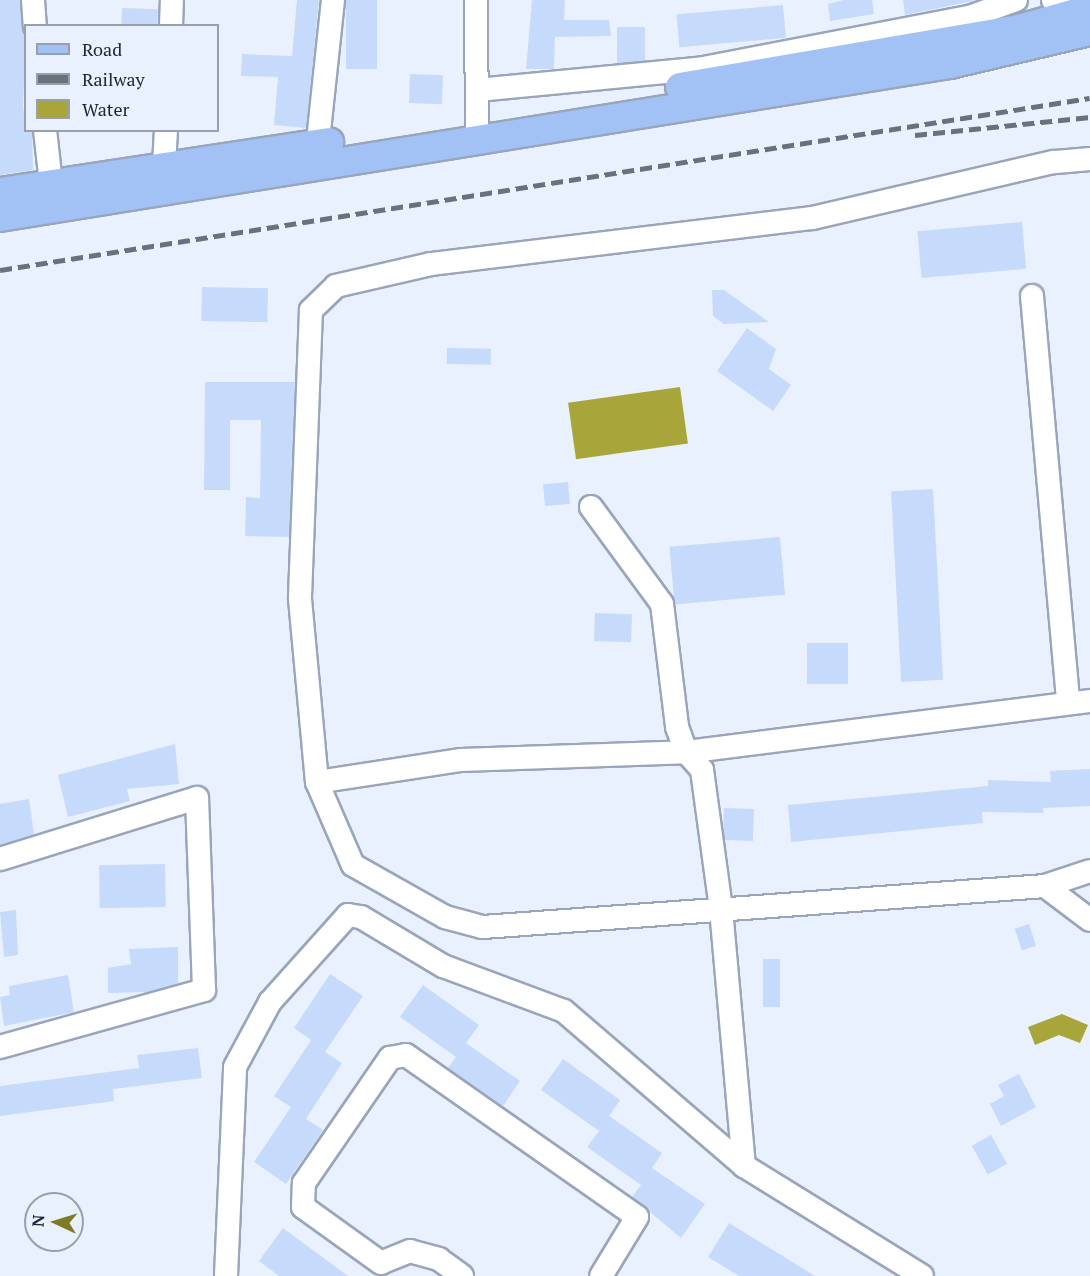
<!DOCTYPE html>
<style>
body{margin:0}
#map{position:relative;width:1090px;height:1276px;overflow:hidden;background:#e9f1fe;font-family:"PT Serif",serif}
div>[style]{position:absolute}
.water>*{inset:0;background:#a8a63b;transform-origin:0 0}
.building>*{inset:0;background:#c6dbfc;transform-origin:0 0}
.roads{filter:drop-shadow(2px 0 #99a5ba) drop-shadow(-2px 0 #99a5ba) drop-shadow(0 2px #99a5ba) drop-shadow(0 -2px #99a5ba)}
.minor>*{height:22px;margin:-11px;padding:0 11px;transform-origin:11px;border-radius:11px;background:#fff}
.major>*{height:28px;margin:-14px;padding:0 14px;transform-origin:14px;border-radius:14px;background:#a2c2f5}
.rail>*{height:4.5px;margin-top:-2.25px;transform-origin:0;background:repeating-linear-gradient(90deg,#6b717b 0 12px,transparent 0 18px)}
span{translate:-50% -50%;white-space:nowrap;text-align:center;line-height:1.15;-webkit-text-stroke:4.5px #e9f1fe;paint-order:stroke}
.legend{position:absolute;left:24px;top:24px;width:195px;height:108px;box-sizing:border-box;background:#e9f1fe;border:2px solid #99a0ab;margin:0;padding:8px 10px;list-style:none;font-size:18px;color:#22272f}
.legend li{display:flex;align-items:center;gap:12px;height:30px}
.legend b{width:30px;border:2px solid #99a0ab}
.north{position:absolute;left:24px;top:1192px;width:60px;height:60px;box-sizing:border-box;background:#e9f1fe;border:2px solid #99a0ab;border-radius:50%;rotate:274deg;font-size:16px;font-weight:700;line-height:24px;text-align:center;color:#22272f}
.north::after{content:'';display:block;margin:auto;width:21px;height:27px;background:#7d7c24;clip-path:polygon(50% 0,100% 100%,50% 72%,0 100%)}
</style>
<div id="map">
<div class="water">
<i style="left:680px;top:387px;width:57px;height:113px;rotate:82deg"></i>
<i style="clip-path:polygon(1062px 1014px,1088px 1025px,1080px 1043px,1059px 1035px,1035px 1045px,1028px 1027px)"></i>
</div>
<div class="building">
<i style="clip-path:polygon(0 0,20px 0,26px 35px,23px 106px,26px 130px,32px 130px,33px 170px,0 175px)"></i>
<i style="clip-path:polygon(297px 0,319px 0,306px 128px,274px 125px,278px 77px,241px 76px,242px 54px,292px 56px)"></i>
<i style="left:346px;top:0;width:31px;height:69px"></i>
<i style="clip-path:polygon(532px 0,565px 0,564px 20px,609px 20px,611px 36px,555px 37px,554px 69px,526px 69px)"></i>
<i style="clip-path:polygon(843px 0,872px 0,874px 14px,830px 21px,828px 4px)"></i>
<i style="clip-path:polygon(903px 0,973px 0,973px 1px,905px 15px)"></i>
<i style="left:783px;top:5px;width:33px;height:107px;rotate:85deg"></i>
<i style="left:122px;top:8px;width:36px;height:18px;rotate:2deg"></i>
<i style="left:617px;top:27px;width:28px;height:36px"></i>
<i style="left:410px;top:74px;width:33px;height:29px;rotate:2deg"></i>
<i style="left:1022px;top:222px;width:47px;height:105px;rotate:85deg"></i>
<i style="left:202px;top:287px;width:66px;height:34px;rotate:1deg"></i>
<i style="clip-path:polygon(712px 290px,724px 290px,769px 322px,724px 324px,713px 316px)"></i>
<i style="clip-path:polygon(747px 328px,776px 349px,769px 369px,791px 385px,773px 411px,717px 371px)"></i>
<i style="left:447px;top:348px;width:44px;height:16px;rotate:1deg"></i>
<i style="clip-path:polygon(205px 382px,295px 382px,289px 537px,245px 536px,246px 497px,260px 498px,261px 420px,230px 420px,230px 490px,204px 490px)"></i>
<i style="left:568px;top:482px;width:22px;height:25px;rotate:85deg"></i>
<i style="left:933px;top:489px;width:191px;height:42px;rotate:87deg"></i>
<i style="left:780px;top:537px;width:58px;height:111px;rotate:85deg"></i>
<i style="left:595px;top:613px;width:37px;height:28px;rotate:2deg"></i>
<i style="left:807px;top:643px;width:41px;height:41px"></i>
<i style="clip-path:polygon(175px 744px,179px 784px,127px 789px,130px 801px,68px 817px,58px 775px)"></i>
<i style="clip-path:polygon(1090px 769px,1090px 806px,1043px 808px,1043px 813px,982px 812px,983px 823px,791px 842px,788px 805px,988px 786px,988px 780px,1051px 782px,1050px 771px)"></i>
<i style="clip-path:polygon(29px 799px,34px 834px,0 845px,0 804px)"></i>
<i style="left:724px;top:808px;width:30px;height:32px;rotate:2deg"></i>
<i style="left:165px;top:864px;width:43px;height:66px;rotate:89deg"></i>
<i style="clip-path:polygon(16px 910px,18px 955px,4px 957px,0 912px)"></i>
<i style="left:1029px;top:924px;width:23px;height:15px;rotate:72deg"></i>
<i style="clip-path:polygon(178px 947px,178px 983px,148px 992px,108px 993px,108px 968px,131px 964px,129px 949px)"></i>
<i style="left:763px;top:959px;width:17px;height:48px"></i>
<i style="clip-path:polygon(330px 974px,363px 996px,325px 1052px,342px 1063px,306px 1119px,323px 1130px,286px 1184px,254px 1162px,291px 1107px,274px 1096px,311px 1040px,294px 1028px)"></i>
<i style="clip-path:polygon(68px 975px,74px 1012px,4px 1026px,0 997px,10px 995px,9px 986px)"></i>
<i style="clip-path:polygon(423px 985px,479px 1025px,466px 1043px,520px 1081px,503px 1106px,448px 1068px,456px 1057px,400px 1017px)"></i>
<i style="clip-path:polygon(198px 1048px,202px 1078px,113px 1089px,114px 1101px,0 1116px,0 1086px,139px 1068px,137px 1055px)"></i>
<i style="clip-path:polygon(563px 1059px,620px 1100px,609px 1116px,662px 1153px,652px 1168px,705px 1204px,681px 1238px,632px 1197px,641px 1185px,587px 1147px,599px 1131px,541px 1090px)"></i>
<i style="clip-path:polygon(1019px 1074px,1036px 1107px,1001px 1126px,990px 1104px,1004px 1096px,998px 1085px)"></i>
<i style="left:991px;top:1135px;width:33px;height:22px;rotate:61deg"></i>
<i style="clip-path:polygon(729px 1223px,815px 1276px,739px 1276px,708px 1257px)"></i>
<i style="clip-path:polygon(283px 1228px,348px 1276px,279px 1276px,259px 1261px)"></i>
</div>
<div class="roads">
<div class="minor">
<i style="left:33px;top:0;width:26px;rotate:86deg"></i>
<i style="left:476px;top:0;width:139px;rotate:89.6deg"></i>
<i style="left:1053px;top:0;width:38px;rotate:12deg"></i>
<i style="left:171px;top:26px;width:26px;rotate:-88deg"></i>
<i style="left:478px;top:90px;width:221px;rotate:-5.5deg"></i>
<i style="left:698px;top:69px;width:279px;rotate:-10.9deg"></i>
<i style="left:972px;top:16px;width:47px;rotate:-20deg"></i>
<i style="left:45px;top:130px;width:71px;rotate:83.6deg"></i>
<i style="left:316px;top:159px;width:160px;rotate:-83.9deg"></i>
<i style="left:1090px;top:159px;width:37px;rotate:175deg"></i>
<i style="left:1053px;top:162px;width:247px;rotate:166.9deg"></i>
<i style="left:812px;top:218px;width:384px;rotate:173.1deg"></i>
<i style="left:431px;top:264px;width:98px;rotate:167deg"></i>
<i style="left:336px;top:286px;width:35px;rotate:136deg"></i>
<i style="left:311px;top:310px;width:289px;rotate:92.2deg"></i>
<i style="left:300px;top:599px;width:184px;rotate:84.7deg"></i>
<i style="left:317px;top:782px;width:146px;rotate:-8.7deg"></i>
<i style="left:461px;top:760px;width:225px;rotate:-2deg"></i>
<i style="left:686px;top:752px;width:407px;rotate:-7.2deg"></i>
<i style="left:163px;top:183px;width:53px;rotate:-86.8deg"></i>
<i style="left:1032px;top:296px;width:408px;rotate:84.9deg"></i>
<i style="left:591px;top:507px;width:120px;rotate:53.8deg"></i>
<i style="left:662px;top:604px;width:124px;rotate:83deg"></i>
<i style="left:677px;top:727px;width:27px;rotate:70deg"></i>
<i style="left:686px;top:752px;width:24px;rotate:48deg"></i>
<i style="left:702px;top:770px;width:140px;rotate:82.2deg"></i>
<i style="left:721px;top:909px;width:258px;rotate:84.9deg"></i>
<i style="left:317px;top:782px;width:90px;rotate:66.6deg"></i>
<i style="left:353px;top:865px;width:106px;rotate:29.5deg"></i>
<i style="left:445px;top:917px;width:39px;rotate:15deg"></i>
<i style="left:483px;top:927px;width:563px;rotate:-4.17deg"></i>
<i style="left:1045px;top:886px;width:47px;rotate:-18.4deg"></i>
<i style="left:0;top:859px;width:206px;rotate:-17.2deg"></i>
<i style="left:197px;top:798px;width:192px;rotate:87.9deg"></i>
<i style="left:204px;top:990px;width:212px;rotate:164.4deg"></i>
<i style="left:1045px;top:886px;width:56px;rotate:37.1deg"></i>
<i style="left:226px;top:1276px;width:209px;rotate:-87.5deg"></i>
<i style="left:235px;top:1067px;width:74px;rotate:-61.7deg"></i>
<i style="left:270px;top:1002px;width:117px;rotate:-48.1deg"></i>
<i style="left:348px;top:915px;width:13px;rotate:9deg"></i>
<i style="left:361px;top:917px;width:96px;rotate:30.9deg"></i>
<i style="left:443px;top:966px;width:129px;rotate:20.4deg"></i>
<i style="left:564px;top:1011px;width:238px;rotate:40.7deg"></i>
<i style="left:744px;top:1166px;width:209px;rotate:31.7deg"></i>
<i style="left:462px;top:1276px;width:29px;rotate:-144deg"></i>
<i style="left:439px;top:1259px;width:30px;rotate:-165deg"></i>
<i style="left:410px;top:1251px;width:31px;rotate:158deg"></i>
<i style="left:381px;top:1263px;width:96px;rotate:-144.3deg"></i>
<i style="left:303px;top:1207px;width:24px;rotate:-88deg"></i>
<i style="left:304px;top:1183px;width:152px;rotate:-55.5deg"></i>
<i style="left:390px;top:1058px;width:16px;rotate:-11deg"></i>
<i style="left:406px;top:1055px;width:282px;rotate:35deg"></i>
<i style="left:637px;top:1217px;width:69px;rotate:121.4deg"></i>
</div>
<div class="major">
<i style="left:680px;top:87px;width:344px;rotate:-9.7deg"></i>
<i style="left:1019px;top:29px;width:74px;rotate:-15.7deg"></i>
<i style="left:0;top:192px;width:333px;rotate:-8.6deg"></i>
<i style="left:0;top:217px;width:962px;rotate:-9.15deg"></i>
<i style="left:950px;top:64px;width:144px;rotate:-13.3deg"></i>
</div>
</div>
<div class="rail">
<i style="left:915px;top:135px;width:176px;rotate:-5.9deg"></i>
<i style="left:0;top:270px;width:1103px;rotate:-8.97deg"></i>
</div>
<ul class="legend">
<li><b style="height:8px;background:#a2c2f5"></b>Road</li>
<li><b style="height:8px;background:#6b717b"></b>Railway</li>
<li><b style="height:16px;background:#a8a63b"></b>Water</li>
</ul>
<div class="north">N</div>
</div>
